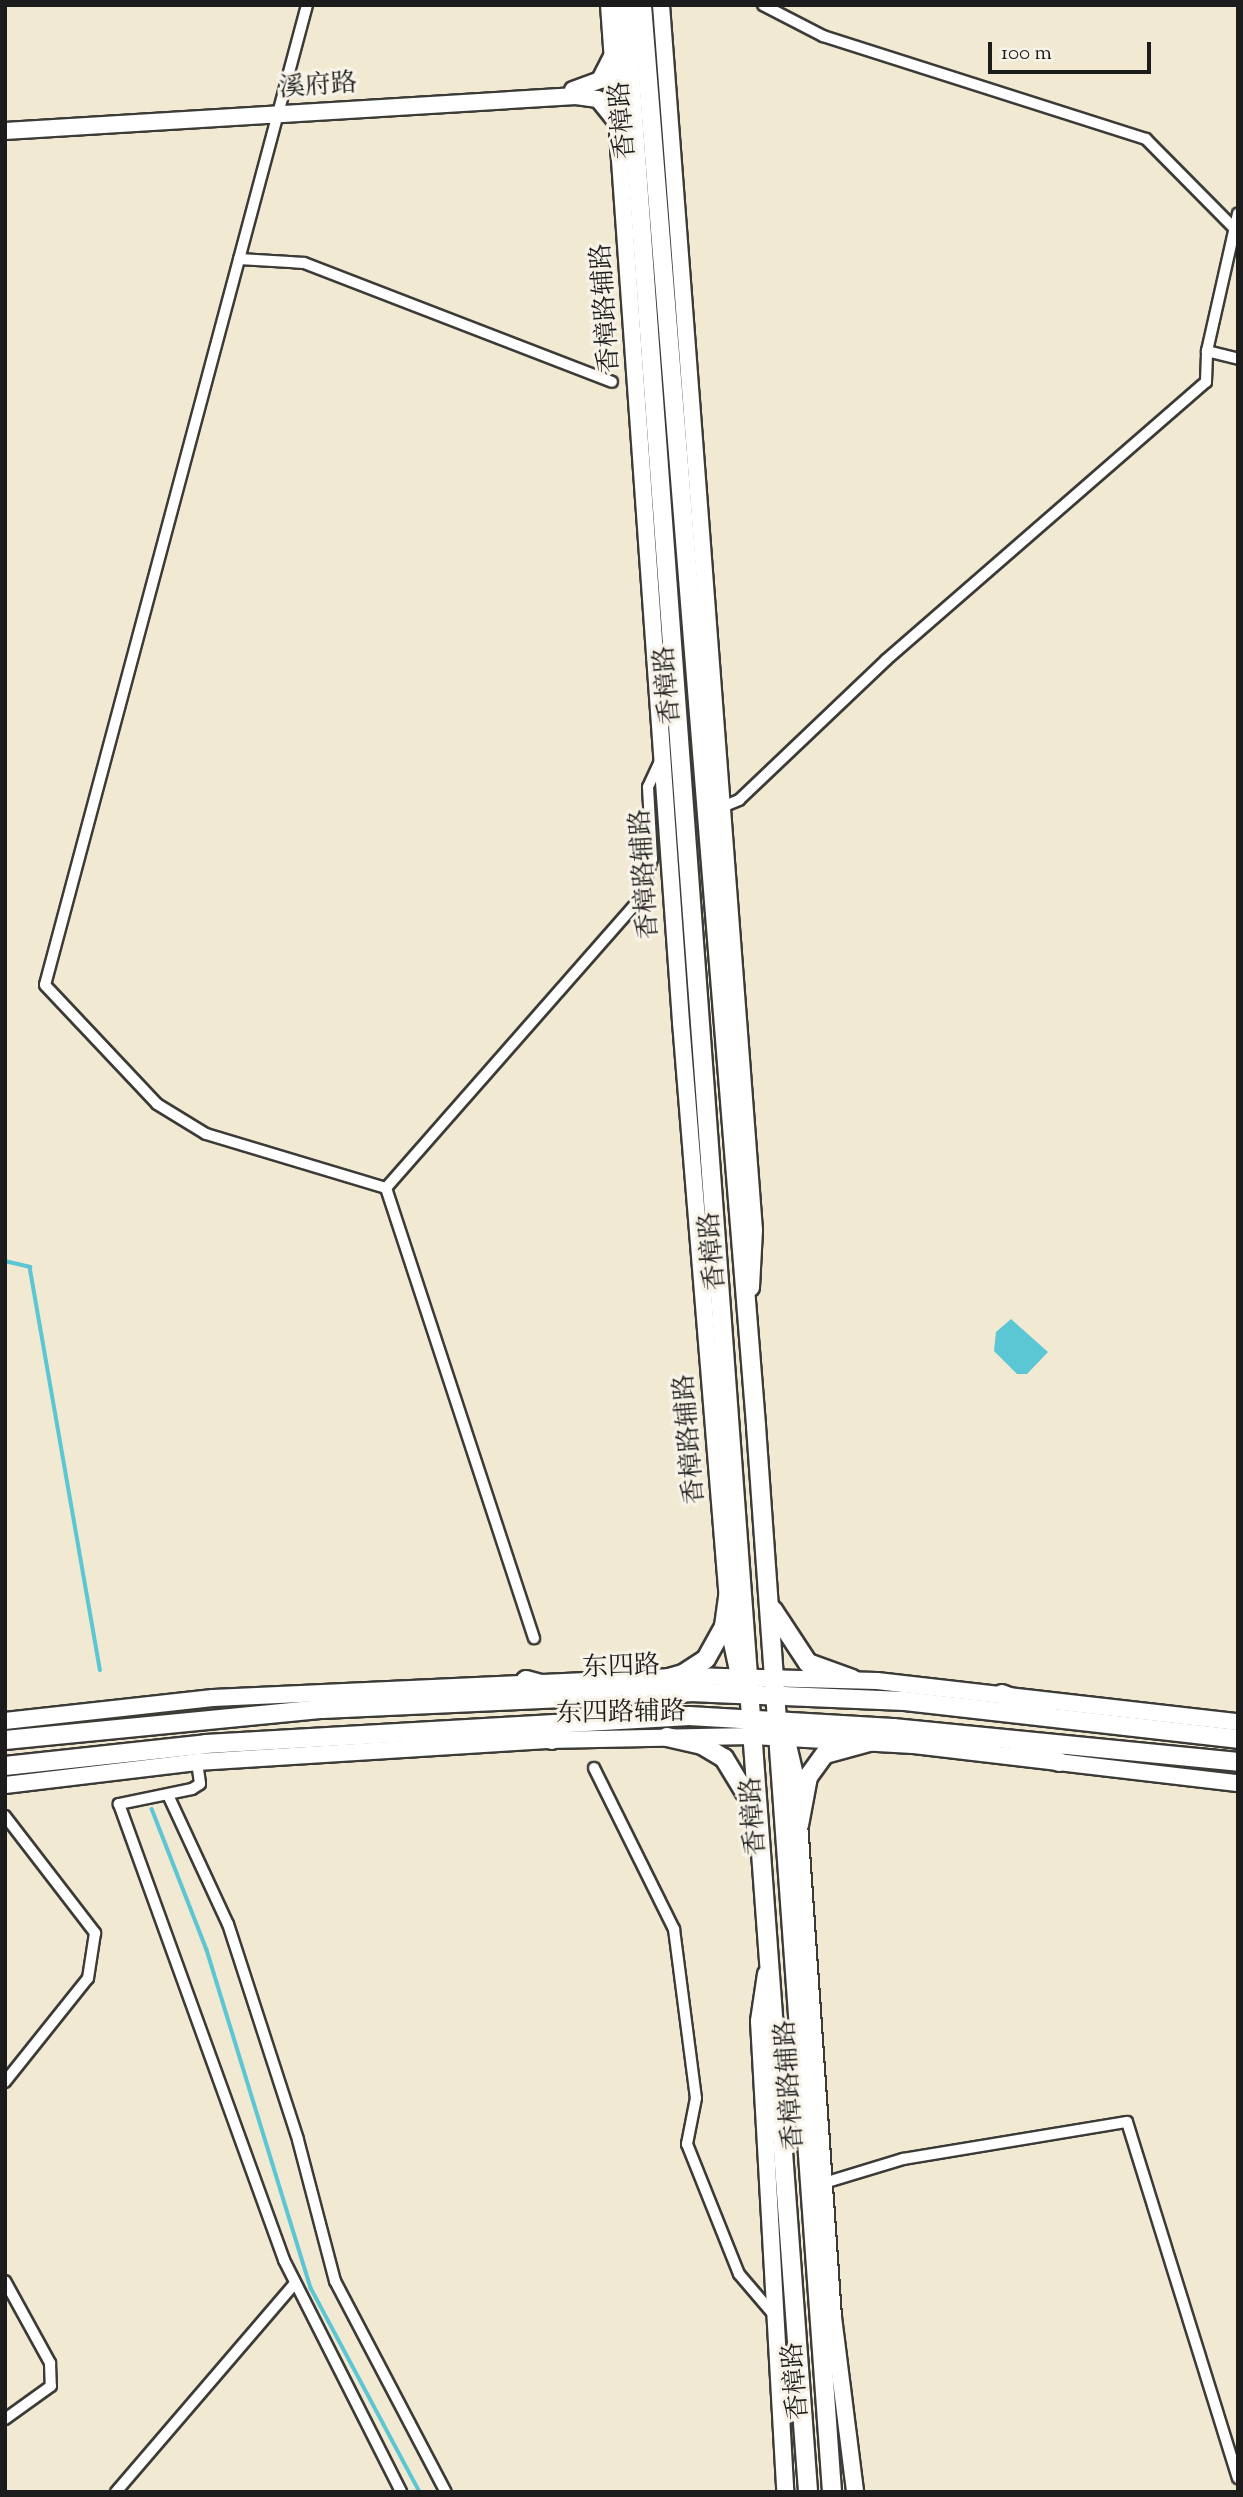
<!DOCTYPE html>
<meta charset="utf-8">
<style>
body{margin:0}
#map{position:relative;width:1243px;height:2497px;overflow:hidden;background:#f1e9d2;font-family:"Sorts Mill Goudy","Noto Serif SC",serif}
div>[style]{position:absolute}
.water>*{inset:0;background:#5bc6d4}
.stream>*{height:3.5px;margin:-1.75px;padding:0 1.75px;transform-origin:1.75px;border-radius:1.75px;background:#5bc6d4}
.roads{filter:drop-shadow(2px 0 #3c3b37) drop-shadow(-2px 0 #3c3b37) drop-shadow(0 2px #3c3b37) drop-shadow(0 -2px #3c3b37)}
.street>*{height:10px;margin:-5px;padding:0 5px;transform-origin:5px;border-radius:5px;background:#fff}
.secondary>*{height:16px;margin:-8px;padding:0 8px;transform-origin:8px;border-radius:8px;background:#fff}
.primary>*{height:18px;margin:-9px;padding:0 9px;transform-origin:9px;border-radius:9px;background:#fff}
span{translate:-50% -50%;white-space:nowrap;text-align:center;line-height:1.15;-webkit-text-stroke:6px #f7f3e8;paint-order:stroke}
.street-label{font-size:26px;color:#1c1c1c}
.frame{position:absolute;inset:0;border:7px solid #1c1c1c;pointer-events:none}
.scale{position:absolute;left:988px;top:42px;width:163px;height:32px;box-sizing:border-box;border:4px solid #1c1c1c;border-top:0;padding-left:9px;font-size:21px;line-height:24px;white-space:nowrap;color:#1c1c1c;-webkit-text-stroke:5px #f7f3e8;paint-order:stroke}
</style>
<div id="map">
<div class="water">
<i style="clip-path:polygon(1011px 1319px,1048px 1352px,1027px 1374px,1017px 1374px,994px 1351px,996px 1332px)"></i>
</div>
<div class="stream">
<i style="left:5px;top:1261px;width:26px;rotate:13deg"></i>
<i style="left:30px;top:1267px;width:409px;rotate:80.1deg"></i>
<i style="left:152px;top:1809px;width:151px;rotate:68.7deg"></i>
<i style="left:207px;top:1950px;width:354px;rotate:72.9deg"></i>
<i style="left:311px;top:2288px;width:231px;rotate:61.9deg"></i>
</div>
<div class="roads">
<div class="street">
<i style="left:307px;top:5px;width:1014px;rotate:104.97deg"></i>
<i style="left:45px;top:985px;width:163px;rotate:46.7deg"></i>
<i style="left:157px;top:1104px;width:57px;rotate:31.5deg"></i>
<i style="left:206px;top:1134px;width:188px;rotate:16.7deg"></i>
<i style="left:763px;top:5px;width:68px;rotate:27.3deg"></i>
<i style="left:823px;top:36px;width:339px;rotate:17.7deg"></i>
<i style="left:1146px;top:139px;width:125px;rotate:45.3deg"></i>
<i style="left:239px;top:259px;width:65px;rotate:3.5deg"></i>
<i style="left:304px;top:263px;width:330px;rotate:21.1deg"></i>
<i style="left:1207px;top:351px;width:32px;rotate:14deg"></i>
<i style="left:720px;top:808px;width:21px;rotate:-23deg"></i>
<i style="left:739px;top:800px;width:203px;rotate:-43.6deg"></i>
<i style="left:886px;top:660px;width:424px;rotate:-41deg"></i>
<i style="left:1206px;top:382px;width:31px;rotate:-88deg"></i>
<i style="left:1207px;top:351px;width:141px;rotate:-77.3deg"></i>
<i style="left:386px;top:1188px;width:385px;rotate:-48.7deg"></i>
<i style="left:640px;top:899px;width:42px;rotate:-73.3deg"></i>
<i style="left:652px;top:859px;width:72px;rotate:-93.2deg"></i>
<i style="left:648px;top:787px;width:31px;rotate:-65deg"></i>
<i style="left:386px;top:1188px;width:474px;rotate:71.8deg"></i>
<i style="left:197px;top:1762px;width:22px;rotate:82deg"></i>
<i style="left:200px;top:1784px;width:9px;rotate:148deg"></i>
<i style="left:192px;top:1789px;width:75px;rotate:168.4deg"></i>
<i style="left:119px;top:1804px;width:485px;rotate:70.1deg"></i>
<i style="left:284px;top:2260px;width:260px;rotate:63.2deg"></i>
<i style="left:594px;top:1768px;width:180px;rotate:63.6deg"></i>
<i style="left:674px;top:1929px;width:170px;rotate:82.6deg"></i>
<i style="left:696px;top:2098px;width:47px;rotate:101.1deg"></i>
<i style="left:687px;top:2144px;width:140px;rotate:68.2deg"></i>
<i style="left:739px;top:2274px;width:52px;rotate:49.6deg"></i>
<i style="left:168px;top:1795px;width:142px;rotate:65.1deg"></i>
<i style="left:228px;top:1924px;width:227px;rotate:72deg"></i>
<i style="left:298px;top:2140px;width:146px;rotate:75.3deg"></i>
<i style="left:335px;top:2281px;width:238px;rotate:62.3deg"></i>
<i style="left:5px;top:1816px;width:148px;rotate:52.4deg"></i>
<i style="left:95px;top:1933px;width:46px;rotate:98.8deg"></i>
<i style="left:88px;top:1978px;width:133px;rotate:128.6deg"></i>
<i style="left:824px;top:2183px;width:83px;rotate:-16.9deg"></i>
<i style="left:903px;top:2159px;width:227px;rotate:-9.4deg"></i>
<i style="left:1127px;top:2122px;width:373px;rotate:72.7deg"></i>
<i style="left:5px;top:2281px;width:94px;rotate:61.2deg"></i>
<i style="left:50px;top:2363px;width:23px;rotate:88deg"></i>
<i style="left:51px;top:2386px;width:57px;rotate:144.3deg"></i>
<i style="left:116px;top:2492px;width:274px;rotate:-49.4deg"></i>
</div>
<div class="secondary">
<i style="left:609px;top:5px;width:1020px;rotate:85.95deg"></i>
<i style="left:681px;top:1022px;width:618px;rotate:85.36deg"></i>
<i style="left:731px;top:1638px;width:57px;rotate:77.9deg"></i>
<i style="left:661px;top:5px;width:1229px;rotate:85.66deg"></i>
<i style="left:754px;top:1230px;width:58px;rotate:93deg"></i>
<i style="left:573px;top:90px;width:29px;rotate:-20deg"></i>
<i style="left:600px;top:80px;width:25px;rotate:-63deg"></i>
<i style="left:5px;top:131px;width:572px;rotate:-3.51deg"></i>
<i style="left:576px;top:96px;width:22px;rotate:8deg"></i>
<i style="left:598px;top:99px;width:28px;rotate:51deg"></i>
<i style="left:5px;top:1721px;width:209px;rotate:-6.3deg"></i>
<i style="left:213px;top:1698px;width:478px;rotate:-2.6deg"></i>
<i style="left:690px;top:1676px;width:187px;rotate:1.5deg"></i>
<i style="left:877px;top:1681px;width:363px;rotate:6.5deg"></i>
<i style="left:784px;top:1728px;width:52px;rotate:76.8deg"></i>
<i style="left:796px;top:1779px;width:539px;rotate:86.07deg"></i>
<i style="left:833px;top:2317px;width:176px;rotate:82.8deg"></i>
<i style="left:5px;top:1785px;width:193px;rotate:-6.8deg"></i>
<i style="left:197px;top:1762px;width:351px;rotate:-3.6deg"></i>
<i style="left:547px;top:1740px;width:206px;rotate:-1.1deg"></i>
<i style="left:753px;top:1736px;width:160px;rotate:3.2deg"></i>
<i style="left:913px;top:1745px;width:327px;rotate:6.7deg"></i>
<i style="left:766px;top:1974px;width:48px;rotate:98.5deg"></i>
<i style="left:759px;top:2021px;width:472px;rotate:86.8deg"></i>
</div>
<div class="primary">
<i style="left:625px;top:5px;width:2494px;rotate:85.79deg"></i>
<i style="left:642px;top:5px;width:1426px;rotate:85.41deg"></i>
<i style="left:756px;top:1426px;width:1069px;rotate:85.92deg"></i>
<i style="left:660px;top:686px;width:32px;rotate:-81deg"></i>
<i style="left:773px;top:1610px;width:64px;rotate:56.6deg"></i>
<i style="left:808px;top:1663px;width:47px;rotate:20deg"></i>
<i style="left:526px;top:1680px;width:38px;rotate:15deg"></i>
<i style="left:637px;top:1687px;width:48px;rotate:-15.8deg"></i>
<i style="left:683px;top:1674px;width:27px;rotate:-33deg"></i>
<i style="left:706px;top:1659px;width:38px;rotate:-61deg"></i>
<i style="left:724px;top:1626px;width:30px;rotate:-82deg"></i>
<i style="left:1002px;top:1694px;width:46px;rotate:21.6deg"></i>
<i style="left:512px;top:1729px;width:41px;rotate:15.4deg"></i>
<i style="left:667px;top:1737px;width:36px;rotate:13deg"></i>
<i style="left:702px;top:1745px;width:26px;rotate:31deg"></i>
<i style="left:724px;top:1758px;width:54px;rotate:58.7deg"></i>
<i style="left:5px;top:1740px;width:319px;rotate:-5.6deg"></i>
<i style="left:322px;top:1709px;width:368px;rotate:-2.6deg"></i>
<i style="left:690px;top:1692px;width:215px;rotate:2.4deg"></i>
<i style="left:905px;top:1701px;width:335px;rotate:6.5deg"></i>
<i style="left:1018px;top:1746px;width:44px;rotate:21.3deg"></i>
<i style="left:5px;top:1766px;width:202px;rotate:-6.2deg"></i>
<i style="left:206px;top:1744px;width:484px;rotate:-3.3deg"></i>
<i style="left:689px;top:1716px;width:204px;rotate:3.4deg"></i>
<i style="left:893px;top:1728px;width:347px;rotate:5.6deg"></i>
<i style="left:799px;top:1825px;width:49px;rotate:-79.4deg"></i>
<i style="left:808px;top:1777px;width:29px;rotate:-54deg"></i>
<i style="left:825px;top:1754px;width:73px;rotate:-15.2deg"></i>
</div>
</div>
<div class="street-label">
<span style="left:318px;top:87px;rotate:-4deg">溪府路</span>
<span style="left:624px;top:120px;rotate:-95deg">香樟路</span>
<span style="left:607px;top:308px;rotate:-94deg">香樟路辅路</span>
<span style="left:669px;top:685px;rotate:-95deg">香樟路</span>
<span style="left:646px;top:874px;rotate:-94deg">香樟路辅路</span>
<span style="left:714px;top:1251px;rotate:-95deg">香樟路</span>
<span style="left:691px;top:1439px;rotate:-95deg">香樟路辅路</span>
<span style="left:621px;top:1668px;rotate:-2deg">东四路</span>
<span style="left:621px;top:1714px;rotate:-1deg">东四路辅路</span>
<span style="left:755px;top:1816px;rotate:-94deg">香樟路</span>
<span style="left:791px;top:2085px;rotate:-94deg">香樟路辅路</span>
<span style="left:797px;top:2381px;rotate:-95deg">香樟路</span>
</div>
<div class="frame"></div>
<div class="scale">100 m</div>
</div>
